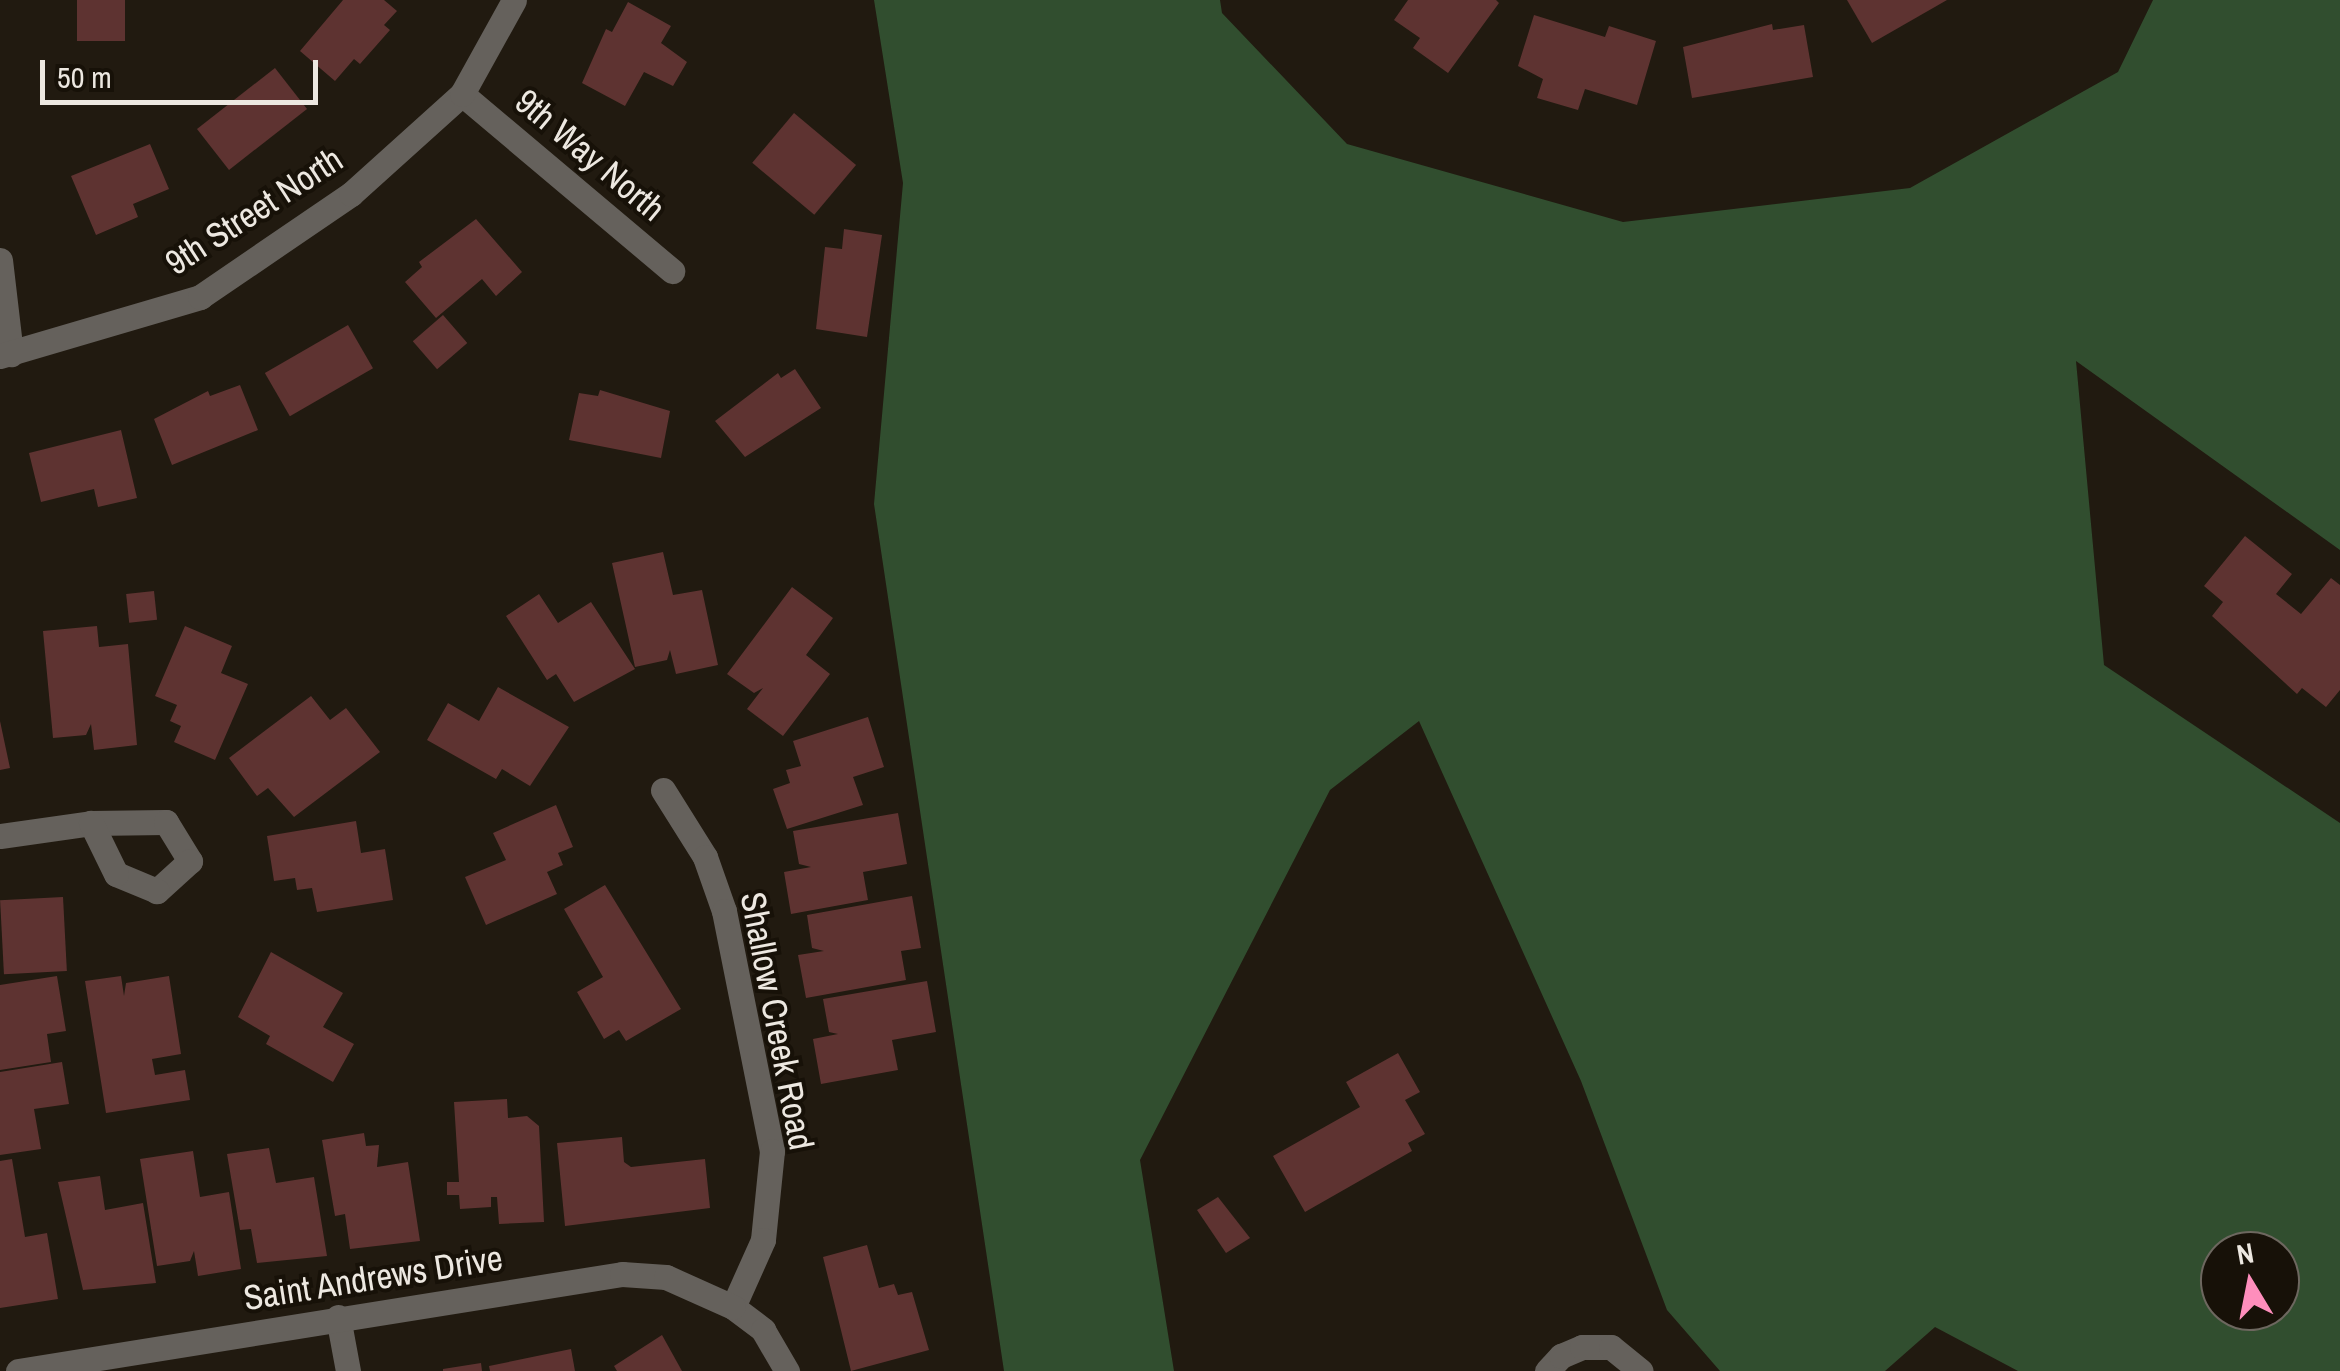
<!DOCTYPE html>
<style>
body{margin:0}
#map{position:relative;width:2340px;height:1371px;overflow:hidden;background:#211a10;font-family:"Archivo Narrow",sans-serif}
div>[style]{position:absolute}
.forest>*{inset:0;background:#314e2f}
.building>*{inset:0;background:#5e3331;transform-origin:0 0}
.minor>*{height:25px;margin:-12.5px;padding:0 12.5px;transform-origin:12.5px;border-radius:12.5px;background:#65615c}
span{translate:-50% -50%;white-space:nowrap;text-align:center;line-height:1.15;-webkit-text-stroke:8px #171108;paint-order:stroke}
.street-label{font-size:35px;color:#ede8e1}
.north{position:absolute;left:2200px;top:1231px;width:100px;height:100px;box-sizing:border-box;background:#171108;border:2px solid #6d675f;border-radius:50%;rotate:350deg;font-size:28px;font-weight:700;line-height:40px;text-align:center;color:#ede8e1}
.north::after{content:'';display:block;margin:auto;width:35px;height:45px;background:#fe8ebc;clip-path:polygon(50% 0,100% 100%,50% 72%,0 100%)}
.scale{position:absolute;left:40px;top:60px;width:278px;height:45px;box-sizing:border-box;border:5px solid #ede8e1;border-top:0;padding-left:12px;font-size:30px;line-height:35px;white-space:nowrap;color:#ede8e1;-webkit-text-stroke:8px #171108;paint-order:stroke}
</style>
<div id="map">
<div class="forest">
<i style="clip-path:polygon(evenodd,874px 0,1220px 0,1222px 13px,1347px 144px,1623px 222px,1910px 188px,2118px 72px,2153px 0,2340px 0,2340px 550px,2076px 361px,2104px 665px,2340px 823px,2340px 1371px,2018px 1371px,1935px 1327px,1885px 1371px,1720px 1371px,1667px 1310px,1581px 1081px,1419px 721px,1330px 790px,1140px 1160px,1174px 1371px,1004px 1371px,874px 504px,903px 183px,874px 0,2220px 1251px,2280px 1251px,2280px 1311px,2220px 1311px,2220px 1251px)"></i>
</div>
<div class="building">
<i style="left:77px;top:0;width:48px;height:41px"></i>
<i style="clip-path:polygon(343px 0,384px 0,397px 11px,384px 25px,390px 30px,360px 64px,354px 59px,335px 81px,300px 51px)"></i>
<i style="clip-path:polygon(1408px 0,1496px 0,1499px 3px,1448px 73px,1413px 48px,1420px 38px,1394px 20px)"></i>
<i style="clip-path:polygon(1847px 0,1947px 0,1872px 43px)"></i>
<i style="clip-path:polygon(628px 2px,671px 26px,661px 43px,687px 62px,673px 86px,644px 72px,625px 106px,582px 83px,606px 29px,612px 32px)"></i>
<i style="clip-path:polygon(1534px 15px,1605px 37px,1609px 26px,1656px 41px,1637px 105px,1585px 89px,1578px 110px,1537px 98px,1543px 79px,1518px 66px)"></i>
<i style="clip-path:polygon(1772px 24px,1773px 30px,1804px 25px,1813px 77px,1692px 98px,1683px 47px)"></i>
<i style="left:275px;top:68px;width:52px;height:99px;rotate:52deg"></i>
<i style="left:794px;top:113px;width:81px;height:65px;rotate:40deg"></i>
<i style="clip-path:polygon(150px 144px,169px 189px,133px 204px,138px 217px,96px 235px,71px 176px)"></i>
<i style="clip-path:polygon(476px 219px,522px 272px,496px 296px,482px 279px,436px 318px,405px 282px,422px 267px,419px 262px)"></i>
<i style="clip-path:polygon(844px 229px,882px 235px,867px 337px,816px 329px,825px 247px,842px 249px)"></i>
<i style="left:443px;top:315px;width:37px;height:40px;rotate:49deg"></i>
<i style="left:348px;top:325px;width:50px;height:96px;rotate:60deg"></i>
<i style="clip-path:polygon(795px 369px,821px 408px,745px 457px,715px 421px,778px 373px,781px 378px)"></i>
<i style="clip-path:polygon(240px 385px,258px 430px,172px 465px,154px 419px,208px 391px,210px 396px)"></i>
<i style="clip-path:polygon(600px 390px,670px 411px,661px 458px,569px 440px,579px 393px,598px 396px)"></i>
<i style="clip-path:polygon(121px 430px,137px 498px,98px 507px,94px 489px,41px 502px,29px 453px)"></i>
<i style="clip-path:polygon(2245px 536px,2292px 574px,2276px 594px,2301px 614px,2331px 578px,2340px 585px,2340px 690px,2326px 707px,2302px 688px,2297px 694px,2212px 616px,2223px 602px,2204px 586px)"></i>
<i style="clip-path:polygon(663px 552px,673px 595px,702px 590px,718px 665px,676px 674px,670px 650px,667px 660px,635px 667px,612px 563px)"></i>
<i style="clip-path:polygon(792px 587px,833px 618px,806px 655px,830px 674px,783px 736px,747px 709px,763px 688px,754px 693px,727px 674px)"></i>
<i style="left:154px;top:591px;width:29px;height:28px;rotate:84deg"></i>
<i style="clip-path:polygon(539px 594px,558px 623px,591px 602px,635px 669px,574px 702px,556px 674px,547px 680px,506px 616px)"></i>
<i style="clip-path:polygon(97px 626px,99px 647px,128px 644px,137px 745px,94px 750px,91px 724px,86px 735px,53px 738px,43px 631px)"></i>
<i style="clip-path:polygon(185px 626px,232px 646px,221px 673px,248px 684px,215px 760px,174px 742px,181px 726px,170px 721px,177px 705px,155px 696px)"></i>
<i style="clip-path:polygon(498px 687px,569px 727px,530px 786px,502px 769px,496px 779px,427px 740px,448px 703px,479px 721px)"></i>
<i style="clip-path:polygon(311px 696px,330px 720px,346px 708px,380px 752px,294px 817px,268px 788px,257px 796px,229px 758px)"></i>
<i style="clip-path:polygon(868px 717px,884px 767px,853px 777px,863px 805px,787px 829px,773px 789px,790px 783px,786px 770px,801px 766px,793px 741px)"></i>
<i style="clip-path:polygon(0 721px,10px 768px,0 770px)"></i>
<i style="clip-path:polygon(556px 805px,573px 847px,558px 853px,563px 865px,547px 872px,557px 894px,486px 925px,465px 877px,506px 860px,493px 833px)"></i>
<i style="clip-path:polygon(898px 813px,907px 864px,863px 872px,868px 900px,791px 914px,784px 872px,811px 867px,799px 864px,793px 831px)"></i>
<i style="clip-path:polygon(356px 821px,361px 853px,385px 849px,393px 900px,317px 912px,312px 888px,297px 890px,295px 878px,274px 881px,267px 836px)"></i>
<i style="clip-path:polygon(605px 885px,681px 1009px,626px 1041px,619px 1030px,604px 1039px,577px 992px,603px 977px,564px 909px)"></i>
<i style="clip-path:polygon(912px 896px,921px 948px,901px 951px,906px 980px,806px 998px,798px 955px,824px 951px,812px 948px,807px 915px)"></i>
<i style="left:63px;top:897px;width:74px;height:63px;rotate:87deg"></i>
<i style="clip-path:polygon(271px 952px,343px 993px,323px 1027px,354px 1044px,333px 1082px,266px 1044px,270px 1036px,238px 1017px)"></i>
<i style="clip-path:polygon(57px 976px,66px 1031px,47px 1034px,51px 1062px,0 1070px,0 985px)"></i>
<i style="clip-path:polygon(121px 976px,124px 996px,126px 983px,169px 976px,181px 1054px,152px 1059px,155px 1075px,185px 1070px,190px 1100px,106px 1113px,85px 981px)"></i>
<i style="clip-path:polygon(927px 981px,936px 1032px,892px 1040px,898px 1070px,821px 1084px,813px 1039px,838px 1034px,829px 1032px,823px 999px)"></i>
<i style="clip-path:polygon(1398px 1053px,1420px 1092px,1405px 1100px,1425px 1134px,1408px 1143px,1412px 1151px,1305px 1212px,1273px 1156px,1360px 1107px,1346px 1082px)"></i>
<i style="clip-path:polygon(62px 1062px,69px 1104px,34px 1109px,41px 1149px,0 1155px,0 1072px)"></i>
<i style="clip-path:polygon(507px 1099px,508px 1118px,527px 1116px,539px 1126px,544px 1222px,499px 1224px,497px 1197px,491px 1197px,491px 1207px,460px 1209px,459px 1195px,447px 1195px,447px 1182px,459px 1182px,454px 1102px)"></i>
<i style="clip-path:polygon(364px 1133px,366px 1146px,379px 1145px,377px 1167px,408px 1162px,420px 1241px,350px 1249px,345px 1214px,335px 1216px,322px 1140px)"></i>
<i style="clip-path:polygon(622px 1137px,624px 1162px,631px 1167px,705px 1159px,710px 1208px,565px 1226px,557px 1143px)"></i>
<i style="clip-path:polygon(269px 1148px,276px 1183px,314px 1177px,327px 1256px,257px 1263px,251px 1229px,240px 1230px,227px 1154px)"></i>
<i style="clip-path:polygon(193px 1151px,200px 1197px,229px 1192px,241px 1269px,198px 1276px,194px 1251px,190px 1261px,157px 1266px,140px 1159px)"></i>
<i style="clip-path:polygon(12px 1159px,25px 1237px,47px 1233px,58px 1299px,0 1308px,0 1161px)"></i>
<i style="clip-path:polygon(100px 1176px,105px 1210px,143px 1203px,156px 1283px,83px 1290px,58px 1182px)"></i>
<i style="clip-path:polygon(1218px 1197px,1250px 1238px,1226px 1253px,1197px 1210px)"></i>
<i style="clip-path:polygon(867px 1245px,879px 1288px,894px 1284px,898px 1295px,912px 1292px,929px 1350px,851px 1371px,823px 1257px)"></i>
<i style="clip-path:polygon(662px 1335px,682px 1371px,617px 1371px,614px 1366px)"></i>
<i style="clip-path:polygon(571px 1349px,575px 1371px,490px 1371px,489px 1366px)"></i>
<i style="clip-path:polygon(481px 1363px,482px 1371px,443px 1371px,443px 1369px)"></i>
</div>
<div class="minor">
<i style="left:462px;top:94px;width:275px;rotate:40.1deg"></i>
<i style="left:0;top:260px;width:95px;rotate:83.3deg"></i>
<i style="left:0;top:356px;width:209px;rotate:-16.4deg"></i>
<i style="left:200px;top:297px;width:183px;rotate:-34.3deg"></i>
<i style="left:351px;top:194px;width:149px;rotate:-42deg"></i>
<i style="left:462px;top:94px;width:107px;rotate:-61deg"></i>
<i style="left:663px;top:790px;width:79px;rotate:57.9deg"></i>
<i style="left:705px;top:857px;width:57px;rotate:70.6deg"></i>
<i style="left:724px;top:911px;width:245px;rotate:78.7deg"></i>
<i style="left:772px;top:1151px;width:89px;rotate:95.8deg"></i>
<i style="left:763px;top:1240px;width:73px;rotate:114.1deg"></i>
<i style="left:733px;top:1307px;width:38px;rotate:37deg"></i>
<i style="left:763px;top:1330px;width:48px;rotate:59.7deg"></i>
<i style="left:0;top:836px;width:92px;rotate:-8.1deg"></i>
<i style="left:91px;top:823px;width:75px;rotate:-0.8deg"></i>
<i style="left:166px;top:822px;width:46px;rotate:58.4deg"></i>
<i style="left:190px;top:861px;width:45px;rotate:137.7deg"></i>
<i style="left:157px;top:891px;width:44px;rotate:-157.5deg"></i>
<i style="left:116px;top:874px;width:57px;rotate:-116.1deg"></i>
<i style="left:338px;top:1317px;width:55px;rotate:79.5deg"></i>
<i style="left:18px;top:1371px;width:612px;rotate:-9.12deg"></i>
<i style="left:622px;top:1274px;width:44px;rotate:3.9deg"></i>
<i style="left:666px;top:1277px;width:73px;rotate:24.1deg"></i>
<i style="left:1547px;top:1371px;width:21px;rotate:-47deg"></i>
<i style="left:1561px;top:1356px;width:23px;rotate:-23deg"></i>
<i style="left:1582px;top:1347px;width:29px"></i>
<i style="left:1611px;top:1347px;width:38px;rotate:39deg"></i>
</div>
<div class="street-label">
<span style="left:590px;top:155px;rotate:40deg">9th Way North</span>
<span style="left:254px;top:211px;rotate:-33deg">9th Street North</span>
<span style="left:777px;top:1021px;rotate:79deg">Shallow Creek Road</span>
<span style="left:373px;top:1278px;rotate:-9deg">Saint Andrews Drive</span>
</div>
<div class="north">N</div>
<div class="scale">50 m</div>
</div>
